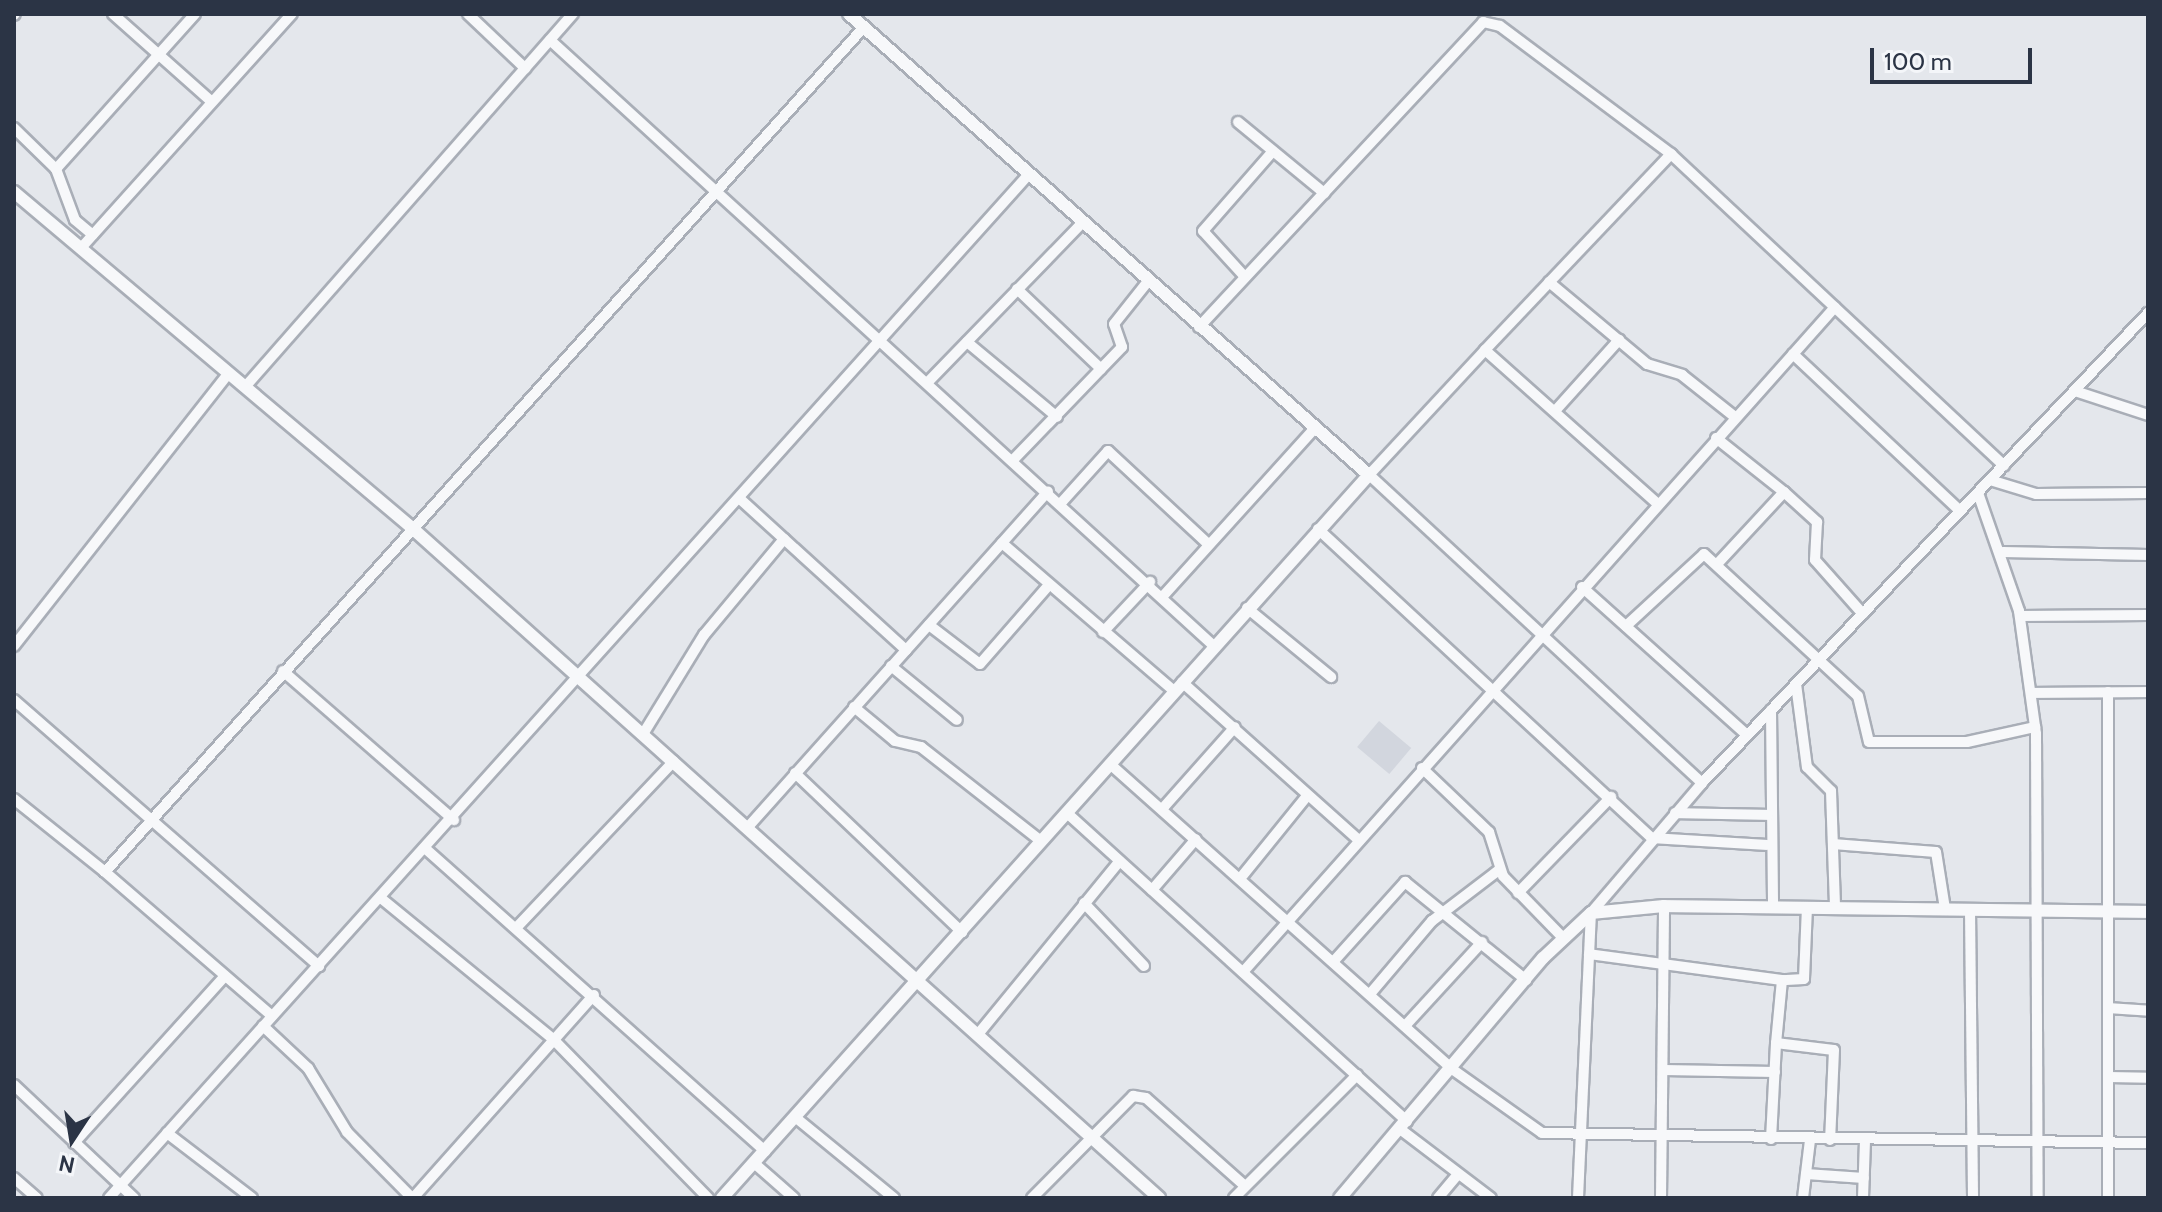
<!DOCTYPE html>
<style>
body{margin:0}
#map{position:relative;width:2162px;height:1212px;overflow:hidden;background:#e4e7ec;font-family:Cabin,sans-serif}
div>[style]{position:absolute}
.built>*{inset:0;background:#d2d6de;transform-origin:0 0}
.roads{filter:drop-shadow(2px 0 #a9aeb7) drop-shadow(-2px 0 #a9aeb7) drop-shadow(0 2px #a9aeb7) drop-shadow(0 -2px #a9aeb7)}
.minor>*{height:10px;margin:-5px;padding:0 5px;transform-origin:5px;border-radius:5px;background:#f7f8fa}
.tertiary>*{height:12px;margin:-6px;padding:0 6px;transform-origin:6px;border-radius:6px;background:#f7f8fa}
span{translate:-50% -50%;white-space:nowrap;text-align:center;line-height:1.15;-webkit-text-stroke:7px #f4f6f9;paint-order:stroke}
.frame{position:absolute;inset:0;border:16px solid #2b3445;pointer-events:none}
.north{position:absolute;left:32px;top:1100px;width:80px;height:80px;-webkit-text-stroke:6px #f4f6f9;paint-order:stroke;rotate:192deg;font-size:22px;font-weight:700;line-height:32px;text-align:center;color:#2b3445}
.north::after{content:'';display:block;margin:auto;width:28px;height:36px;background:#2b3445;clip-path:polygon(50% 0,100% 100%,50% 72%,0 100%)}
.scale{position:absolute;left:1870px;top:48px;width:162px;height:36px;box-sizing:border-box;border:4px solid #2b3445;border-top:0;padding-left:10px;font-size:24px;line-height:28px;white-space:nowrap;color:#2b3445;-webkit-text-stroke:6px #f4f6f9;paint-order:stroke}
</style>
<div id="map">
<div class="built">
<i style="left:1379px;top:721px;width:42px;height:34px;rotate:40deg"></i>
</div>
<div class="roads">
<div class="minor">
<i style="left:113px;top:14px;width:132px;rotate:41.6deg"></i>
<i style="left:468px;top:14px;width:79px;rotate:43.5deg"></i>
<i style="left:14px;top:15px;width:1px;rotate:-45deg"></i>
<i style="left:550px;top:40px;width:899px;rotate:42.39deg"></i>
<i style="left:1238px;top:122px;width:112px;rotate:39.5deg"></i>
<i style="left:14px;top:128px;width:59px;rotate:44.3deg"></i>
<i style="left:56px;top:169px;width:54px;rotate:69.6deg"></i>
<i style="left:75px;top:220px;width:23px;rotate:40deg"></i>
<i style="left:56px;top:169px;width:208px;rotate:-48.1deg"></i>
<i style="left:81px;top:248px;width:315px;rotate:-48deg"></i>
<i style="left:1245px;top:277px;width:62px;rotate:-132.4deg"></i>
<i style="left:1203px;top:231px;width:106px;rotate:-48.8deg"></i>
<i style="left:1549px;top:282px;width:128px;rotate:39.9deg"></i>
<i style="left:1647px;top:364px;width:37px;rotate:17deg"></i>
<i style="left:1682px;top:375px;width:68px;rotate:38.4deg"></i>
<i style="left:1017px;top:289px;width:116px;rotate:43.6deg"></i>
<i style="left:1199px;top:327px;width:417px;rotate:-47deg"></i>
<i style="left:1483px;top:22px;width:17px;rotate:13deg"></i>
<i style="left:1500px;top:26px;width:214px;rotate:36.8deg"></i>
<i style="left:967px;top:342px;width:117px;rotate:39.8deg"></i>
<i style="left:1485px;top:350px;width:230px;rotate:41.7deg"></i>
<i style="left:1793px;top:354px;width:229px;rotate:43.2deg"></i>
<i style="left:927px;top:383px;width:224px;rotate:-45.9deg"></i>
<i style="left:245px;top:387px;width:497px;rotate:-48.7deg"></i>
<i style="left:2075px;top:391px;width:77px;rotate:18.2deg"></i>
<i style="left:1555px;top:411px;width:96px;rotate:-48deg"></i>
<i style="left:1716px;top:438px;width:87px;rotate:38.5deg"></i>
<i style="left:1784px;top:492px;width:97px;rotate:132.9deg"></i>
<i style="left:1013px;top:460px;width:157px;rotate:-46deg"></i>
<i style="left:1122px;top:347px;width:24px;rotate:-109deg"></i>
<i style="left:1114px;top:324px;width:56px;rotate:-51.5deg"></i>
<i style="left:1990px;top:480px;width:48px;rotate:16.9deg"></i>
<i style="left:2036px;top:494px;width:112px;rotate:-0.5deg"></i>
<i style="left:1784px;top:492px;width:45px;rotate:42.3deg"></i>
<i style="left:1817px;top:522px;width:38px;rotate:93deg"></i>
<i style="left:1815px;top:560px;width:72px;rotate:48.4deg"></i>
<i style="left:1978px;top:493px;width:125px;rotate:70.8deg"></i>
<i style="left:2019px;top:611px;width:124px;rotate:82.1deg"></i>
<i style="left:2036px;top:734px;width:464px;rotate:89.8deg"></i>
<i style="left:739px;top:498px;width:226px;rotate:42.3deg"></i>
<i style="left:1061px;top:503px;width:70px;rotate:-47.9deg"></i>
<i style="left:1108px;top:451px;width:137px;rotate:42.9deg"></i>
<i style="left:1318px;top:529px;width:455px;rotate:42.8deg"></i>
<i style="left:1652px;top:838px;width:115px;rotate:3.5deg"></i>
<i style="left:1002px;top:543px;width:227px;rotate:40.7deg"></i>
<i style="left:2003px;top:552px;width:145px;rotate:1.2deg"></i>
<i style="left:1582px;top:587px;width:222px;rotate:41.9deg"></i>
<i style="left:1164px;top:595px;width:225px;rotate:-47.9deg"></i>
<i style="left:1247px;top:608px;width:109px;rotate:39.4deg"></i>
<i style="left:2020px;top:616px;width:128px;rotate:-0.4deg"></i>
<i style="left:929px;top:625px;width:64px;rotate:37.4deg"></i>
<i style="left:980px;top:664px;width:103px;rotate:-48.9deg"></i>
<i style="left:1626px;top:626px;width:106px;rotate:-42.7deg"></i>
<i style="left:1704px;top:554px;width:209px;rotate:42.7deg"></i>
<i style="left:1858px;top:696px;width:47px;rotate:76.6deg"></i>
<i style="left:1869px;top:742px;width:98px"></i>
<i style="left:1967px;top:742px;width:70px;rotate:-12.4deg"></i>
<i style="left:1103px;top:632px;width:69px;rotate:-46.8deg"></i>
<i style="left:14px;top:646px;width:347px;rotate:-51.8deg"></i>
<i style="left:891px;top:666px;width:85px;rotate:39.3deg"></i>
<i style="left:283px;top:671px;width:227px;rotate:41.1deg"></i>
<i style="left:1182px;top:682px;width:237px;rotate:41.8deg"></i>
<i style="left:1796px;top:684px;width:84px;rotate:82.5deg"></i>
<i style="left:1807px;top:767px;width:34px;rotate:45deg"></i>
<i style="left:1831px;top:791px;width:116px;rotate:88deg"></i>
<i style="left:2031px;top:693px;width:117px;rotate:-0.5deg"></i>
<i style="left:14px;top:700px;width:405px;rotate:41.1deg"></i>
<i style="left:854px;top:707px;width:53px;rotate:39.7deg"></i>
<i style="left:895px;top:741px;width:27px;rotate:13deg"></i>
<i style="left:921px;top:747px;width:152px;rotate:38.1deg"></i>
<i style="left:1771px;top:710px;width:197px;rotate:89.4deg"></i>
<i style="left:643px;top:734px;width:116px;rotate:-58.4deg"></i>
<i style="left:704px;top:635px;width:125px;rotate:-50.2deg"></i>
<i style="left:1110px;top:764px;width:458px;rotate:41.7deg"></i>
<i style="left:1452px;top:1069px;width:110px;rotate:35.4deg"></i>
<i style="left:1542px;top:1133px;width:606px;rotate:0.95deg"></i>
<i style="left:1422px;top:768px;width:93px;rotate:43.7deg"></i>
<i style="left:1489px;top:832px;width:46px;rotate:72.3deg"></i>
<i style="left:1503px;top:876px;width:86px;rotate:45.9deg"></i>
<i style="left:795px;top:773px;width:231px;rotate:43.6deg"></i>
<i style="left:1702px;top:783px;width:454px;rotate:-137.2deg"></i>
<i style="left:1369px;top:475px;width:171px;rotate:-47.1deg"></i>
<i style="left:1485px;top:350px;width:270px;rotate:-46.5deg"></i>
<i style="left:1671px;top:154px;width:456px;rotate:43.1deg"></i>
<i style="left:14px;top:799px;width:117px;rotate:38.7deg"></i>
<i style="left:1163px;top:808px;width:108px;rotate:-48.4deg"></i>
<i style="left:1067px;top:813px;width:459px;rotate:42.2deg"></i>
<i style="left:1675px;top:813px;width:93px;rotate:1.2deg"></i>
<i style="left:748px;top:827px;width:450px;rotate:-48.2deg"></i>
<i style="left:1833px;top:844px;width:103px;rotate:4.4deg"></i>
<i style="left:1936px;top:852px;width:58px;rotate:81deg"></i>
<i style="left:427px;top:850px;width:453px;rotate:41.7deg"></i>
<i style="left:1243px;top:875px;width:102px;rotate:-51deg"></i>
<i style="left:1152px;top:890px;width:67px;rotate:-49.2deg"></i>
<i style="left:1518px;top:893px;width:134px;rotate:-45.9deg"></i>
<i style="left:382px;top:899px;width:222px;rotate:39.3deg"></i>
<i style="left:554px;top:1040px;width:221px;rotate:45.7deg"></i>
<i style="left:1084px;top:903px;width:87px;rotate:46.4deg"></i>
<i style="left:1807px;top:907px;width:72px;rotate:92.4deg"></i>
<i style="left:1804px;top:979px;width:22px;rotate:177deg"></i>
<i style="left:1782px;top:980px;width:63px;rotate:95.4deg"></i>
<i style="left:1776px;top:1043px;width:58px;rotate:6.9deg"></i>
<i style="left:1834px;top:1050px;width:90px;rotate:92.5deg"></i>
<i style="left:1970px;top:909px;width:289px;rotate:89.4deg"></i>
<i style="left:517px;top:927px;width:228px;rotate:-46.6deg"></i>
<i style="left:1589px;top:954px;width:195px;rotate:7.7deg"></i>
<i style="left:1333px;top:962px;width:108px;rotate:-48deg"></i>
<i style="left:1405px;top:882px;width:156px;rotate:39deg"></i>
<i style="left:1243px;top:972px;width:890px;rotate:-48.32deg"></i>
<i style="left:1370px;top:994px;width:96px;rotate:-49.7deg"></i>
<i style="left:1432px;top:921px;width:84px;rotate:-37.3deg"></i>
<i style="left:2109px;top:1008px;width:39px;rotate:4deg"></i>
<i style="left:272px;top:1016px;width:221px;rotate:-139.2deg"></i>
<i style="left:105px;top:872px;width:1136px;rotate:-48.07deg"></i>
<i style="left:263px;top:1026px;width:62px;rotate:43deg"></i>
<i style="left:308px;top:1068px;width:75px;rotate:58.6deg"></i>
<i style="left:347px;top:1132px;width:93px;rotate:45.4deg"></i>
<i style="left:1405px;top:1026px;width:114px;rotate:-47.5deg"></i>
<i style="left:979px;top:1033px;width:222px;rotate:-50.7deg"></i>
<i style="left:1664px;top:1070px;width:111px;rotate:1deg"></i>
<i style="left:2109px;top:1077px;width:39px;rotate:1deg"></i>
<i style="left:14px;top:1085px;width:165px;rotate:43.3deg"></i>
<i style="left:795px;top:1117px;width:128px;rotate:39.3deg"></i>
<i style="left:1400px;top:1129px;width:114px;rotate:37.2deg"></i>
<i style="left:167px;top:1133px;width:107px;rotate:37.4deg"></i>
<i style="left:1771px;top:1139px;width:96px;rotate:-87deg"></i>
<i style="left:74px;top:1143px;width:225px;rotate:-47.9deg"></i>
<i style="left:754px;top:1163px;width:53px;rotate:41.2deg"></i>
<i style="left:1806px;top:1174px;width:58px;rotate:3.9deg"></i>
<i style="left:14px;top:1178px;width:30px;rotate:41deg"></i>
<i style="left:109px;top:1198px;width:1377px;rotate:-48.06deg"></i>
<i style="left:413px;top:1198px;width:272px;rotate:-48.3deg"></i>
<i style="left:1032px;top:1198px;width:144px;rotate:-45.3deg"></i>
<i style="left:1133px;top:1096px;width:13px;rotate:9deg"></i>
<i style="left:1146px;top:1098px;width:132px;rotate:41.6deg"></i>
<i style="left:1234px;top:1198px;width:174px;rotate:-45deg"></i>
<i style="left:1438px;top:1198px;width:31px;rotate:-50deg"></i>
<i style="left:1578px;top:1198px;width:285px;rotate:-87.4deg"></i>
<i style="left:1591px;top:913px;width:171px;rotate:-49.5deg"></i>
<i style="left:1702px;top:783px;width:648px;rotate:-46.5deg"></i>
<i style="left:1661px;top:1198px;width:292px;rotate:-89.4deg"></i>
<i style="left:1803px;top:1198px;width:58px;rotate:-83.1deg"></i>
<i style="left:1863px;top:1198px;width:57px;rotate:-88deg"></i>
<i style="left:2108px;top:1198px;width:506px;rotate:-90deg"></i>
</div>
<div class="tertiary">
<i style="left:14px;top:192px;width:519px;rotate:40.16deg"></i>
<i style="left:411px;top:527px;width:1005px;rotate:41.89deg"></i>
<i style="left:722px;top:1198px;width:970px;rotate:-48.18deg"></i>
<i style="left:1369px;top:475px;width:695px;rotate:-138.44deg"></i>
<i style="left:1340px;top:1198px;width:314px;rotate:-49.8deg"></i>
<i style="left:1543px;top:958px;width:66px;rotate:-43.2deg"></i>
<i style="left:1591px;top:913px;width:73px;rotate:-5.5deg"></i>
<i style="left:1664px;top:906px;width:484px;rotate:0.7deg"></i>
</div>
</div>
<div class="frame"></div>
<div class="north">N</div>
<div class="scale">100 m</div>
</div>
